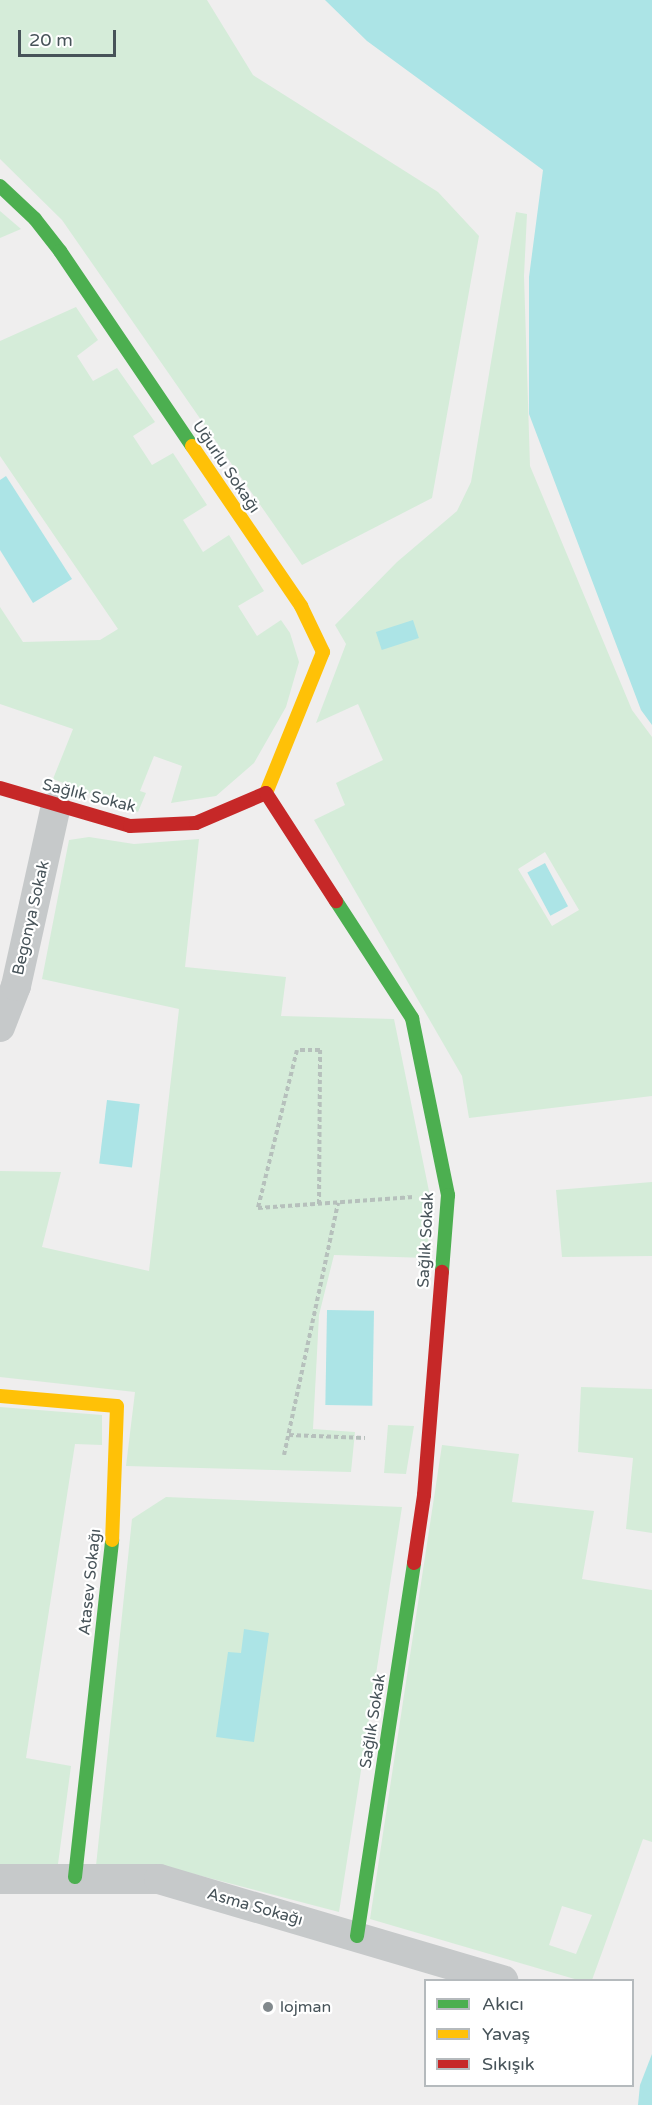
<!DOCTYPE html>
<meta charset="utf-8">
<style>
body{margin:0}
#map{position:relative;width:652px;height:2105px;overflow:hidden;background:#efeeee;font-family:"Varela Round",sans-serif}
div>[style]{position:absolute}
.green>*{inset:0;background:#d5ecd9}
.water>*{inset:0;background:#ace4e6;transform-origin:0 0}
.path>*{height:4px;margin-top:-2px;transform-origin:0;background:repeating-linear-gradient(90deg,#b6c0bc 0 4.5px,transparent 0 7.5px)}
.street>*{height:30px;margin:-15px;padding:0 15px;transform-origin:15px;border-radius:15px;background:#c6c9ca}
.fast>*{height:14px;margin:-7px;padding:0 7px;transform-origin:7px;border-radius:7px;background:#4caf50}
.slow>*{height:14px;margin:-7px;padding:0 7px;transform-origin:7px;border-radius:7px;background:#ffc107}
.jam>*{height:14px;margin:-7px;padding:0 7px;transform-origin:7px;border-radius:7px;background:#c62828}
.dots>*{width:16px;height:16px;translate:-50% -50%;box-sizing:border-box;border:3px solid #fff;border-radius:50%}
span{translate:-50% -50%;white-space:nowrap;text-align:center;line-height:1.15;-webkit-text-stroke:4.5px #fff;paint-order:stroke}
.street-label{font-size:16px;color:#475359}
.poi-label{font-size:16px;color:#475359}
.left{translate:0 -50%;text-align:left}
.legend{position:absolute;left:424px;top:1979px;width:210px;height:108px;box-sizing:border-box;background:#fff;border:2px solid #b5babd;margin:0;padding:8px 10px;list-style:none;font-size:18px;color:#475359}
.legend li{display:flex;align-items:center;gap:12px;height:30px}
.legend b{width:30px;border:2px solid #b5babd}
.scale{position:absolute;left:18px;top:30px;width:98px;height:27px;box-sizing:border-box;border:3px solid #475359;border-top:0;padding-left:8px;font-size:18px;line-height:21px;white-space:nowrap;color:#475359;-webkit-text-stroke:4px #fff;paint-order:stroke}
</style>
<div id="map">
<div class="green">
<i style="clip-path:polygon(0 0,207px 0,253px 75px,438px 192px,479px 236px,432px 498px,302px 565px,62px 220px,0 159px)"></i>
<i style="clip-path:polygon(0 211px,21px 229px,0 238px)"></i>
<i style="clip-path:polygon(evenodd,516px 212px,527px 214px,524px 276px,530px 466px,632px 710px,652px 737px,652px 1096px,469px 1118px,462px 1076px,314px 820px,345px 805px,336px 783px,383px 760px,358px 704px,316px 723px,346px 644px,335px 625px,397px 562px,457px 511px,471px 482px,516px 212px,545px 852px,579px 910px,552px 926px,518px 869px,545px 852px)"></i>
<i style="clip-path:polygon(76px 307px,98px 340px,77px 356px,93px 381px,117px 368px,155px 422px,133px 436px,152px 465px,173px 453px,207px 505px,183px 520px,203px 552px,229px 535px,264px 591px,238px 606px,257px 636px,281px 620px,290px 633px,299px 662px,286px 707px,254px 763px,216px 796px,171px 803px,182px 766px,154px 756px,140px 791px,146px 793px,138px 812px,53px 779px,73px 729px,0 704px,0 607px,23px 642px,100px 640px,118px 629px,0 456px,0 341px)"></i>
<i style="clip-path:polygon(89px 837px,134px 844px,199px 839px,185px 967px,286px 977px,281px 1016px,394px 1019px,431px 1201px,427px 1258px,334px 1255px,319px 1315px,313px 1429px,355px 1432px,351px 1472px,126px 1466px,135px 1392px,0 1377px,0 1171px,61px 1172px,42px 1247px,149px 1271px,179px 1009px,42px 979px,69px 840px)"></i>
<i style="clip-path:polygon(652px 1182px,652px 1256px,562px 1257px,556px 1190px)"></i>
<i style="clip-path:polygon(581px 1387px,652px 1389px,652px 1533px,626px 1529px,633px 1458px,578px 1452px)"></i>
<i style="clip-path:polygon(0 1407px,102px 1415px,102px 1445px,75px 1444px,26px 1758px,71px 1766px,58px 1864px,0 1865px)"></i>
<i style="clip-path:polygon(388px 1425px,414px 1426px,406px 1474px,384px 1473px)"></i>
<i style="clip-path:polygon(evenodd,442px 1445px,519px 1454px,512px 1502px,594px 1511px,582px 1579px,652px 1590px,652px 1842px,643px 1839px,592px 1980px,578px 1980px,370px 1919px,442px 1445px,562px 1906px,592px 1915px,576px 1954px,549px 1945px,562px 1906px)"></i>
<i style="clip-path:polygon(166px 1497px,402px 1507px,339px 1912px,167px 1867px,96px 1866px,132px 1519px)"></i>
</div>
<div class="water">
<i style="clip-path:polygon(325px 0,652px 0,652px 725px,641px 710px,529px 414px,529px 277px,543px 170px,367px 41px)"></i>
<i style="clip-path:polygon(6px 476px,72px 579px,33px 603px,0 550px,0 480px)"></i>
<i style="left:413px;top:620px;width:19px;height:39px;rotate:72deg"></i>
<i style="left:545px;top:863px;width:49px;height:20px;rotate:62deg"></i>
<i style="left:107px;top:1100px;width:33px;height:64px;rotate:7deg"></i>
<i style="left:327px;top:1310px;width:47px;height:95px;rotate:1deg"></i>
<i style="clip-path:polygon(244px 1629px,269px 1633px,254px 1742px,216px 1737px,228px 1652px,241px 1653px)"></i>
<i style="clip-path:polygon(652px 2054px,652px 2105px,638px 2105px,640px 2085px)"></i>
</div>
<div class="path">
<i style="left:319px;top:1204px;width:154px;rotate:-89.6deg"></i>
<i style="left:320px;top:1050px;width:23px;rotate:180deg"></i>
<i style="left:297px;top:1050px;width:163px;rotate:103.9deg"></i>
<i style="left:258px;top:1208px;width:156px;rotate:-4deg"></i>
<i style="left:289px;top:1435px;width:76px;rotate:2.3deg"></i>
<i style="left:284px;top:1455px;width:258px;rotate:-77.9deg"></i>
</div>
<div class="street">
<i style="left:0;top:1027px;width:44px;rotate:-68.7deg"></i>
<i style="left:16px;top:986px;width:184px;rotate:-77.5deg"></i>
<i style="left:0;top:1879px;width:159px"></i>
<i style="left:159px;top:1879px;width:359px;rotate:16.4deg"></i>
</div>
<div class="fast">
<i style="left:0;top:186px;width:48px;rotate:43.3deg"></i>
<i style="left:35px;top:219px;width:41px;rotate:52deg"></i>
<i style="left:60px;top:251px;width:235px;rotate:55.9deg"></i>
<i style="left:336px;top:901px;width:140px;rotate:57deg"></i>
<i style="left:412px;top:1018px;width:181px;rotate:78.5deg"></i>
<i style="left:448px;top:1195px;width:77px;rotate:94.5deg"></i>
<i style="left:75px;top:1877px;width:339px;rotate:-83.7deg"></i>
<i style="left:357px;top:1936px;width:377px;rotate:-81.3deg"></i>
</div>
<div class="slow">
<i style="left:192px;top:446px;width:194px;rotate:55.7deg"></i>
<i style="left:301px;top:606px;width:51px;rotate:64.4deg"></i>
<i style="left:323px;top:652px;width:152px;rotate:112deg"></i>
<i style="left:0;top:1396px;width:117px;rotate:4.9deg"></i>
<i style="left:117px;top:1406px;width:134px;rotate:92.1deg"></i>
</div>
<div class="jam">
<i style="left:0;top:788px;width:135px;rotate:16.3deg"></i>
<i style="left:130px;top:826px;width:66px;rotate:-2.6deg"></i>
<i style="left:196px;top:823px;width:76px;rotate:-23.2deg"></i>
<i style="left:266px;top:793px;width:129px;rotate:57.1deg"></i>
<i style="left:414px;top:1563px;width:69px;rotate:-81.6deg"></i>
<i style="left:424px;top:1495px;width:224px;rotate:-85.4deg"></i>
</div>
<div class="dots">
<i style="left:268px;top:2007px;background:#82898d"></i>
</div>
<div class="street-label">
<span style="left:226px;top:467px;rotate:56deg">Uğurlu Sokağı</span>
<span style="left:89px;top:796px;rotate:14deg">Sağlık Sokak</span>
<span style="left:31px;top:918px;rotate:-77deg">Begonya Sokak</span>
<span style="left:426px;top:1240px;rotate:-87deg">Sağlık Sokak</span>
<span style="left:90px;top:1582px;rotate:-84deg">Atasev Sokağı</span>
<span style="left:373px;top:1721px;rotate:-81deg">Sağlık Sokak</span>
<span style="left:255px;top:1907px;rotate:16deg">Asma Sokağı</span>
</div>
<div class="poi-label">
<span class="left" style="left:280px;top:2007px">lojman</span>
</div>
<ul class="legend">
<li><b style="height:8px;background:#4caf50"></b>Akıcı</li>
<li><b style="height:8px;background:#ffc107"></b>Yavaş</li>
<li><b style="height:8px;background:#c62828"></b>Sıkışık</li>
</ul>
<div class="scale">20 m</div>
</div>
